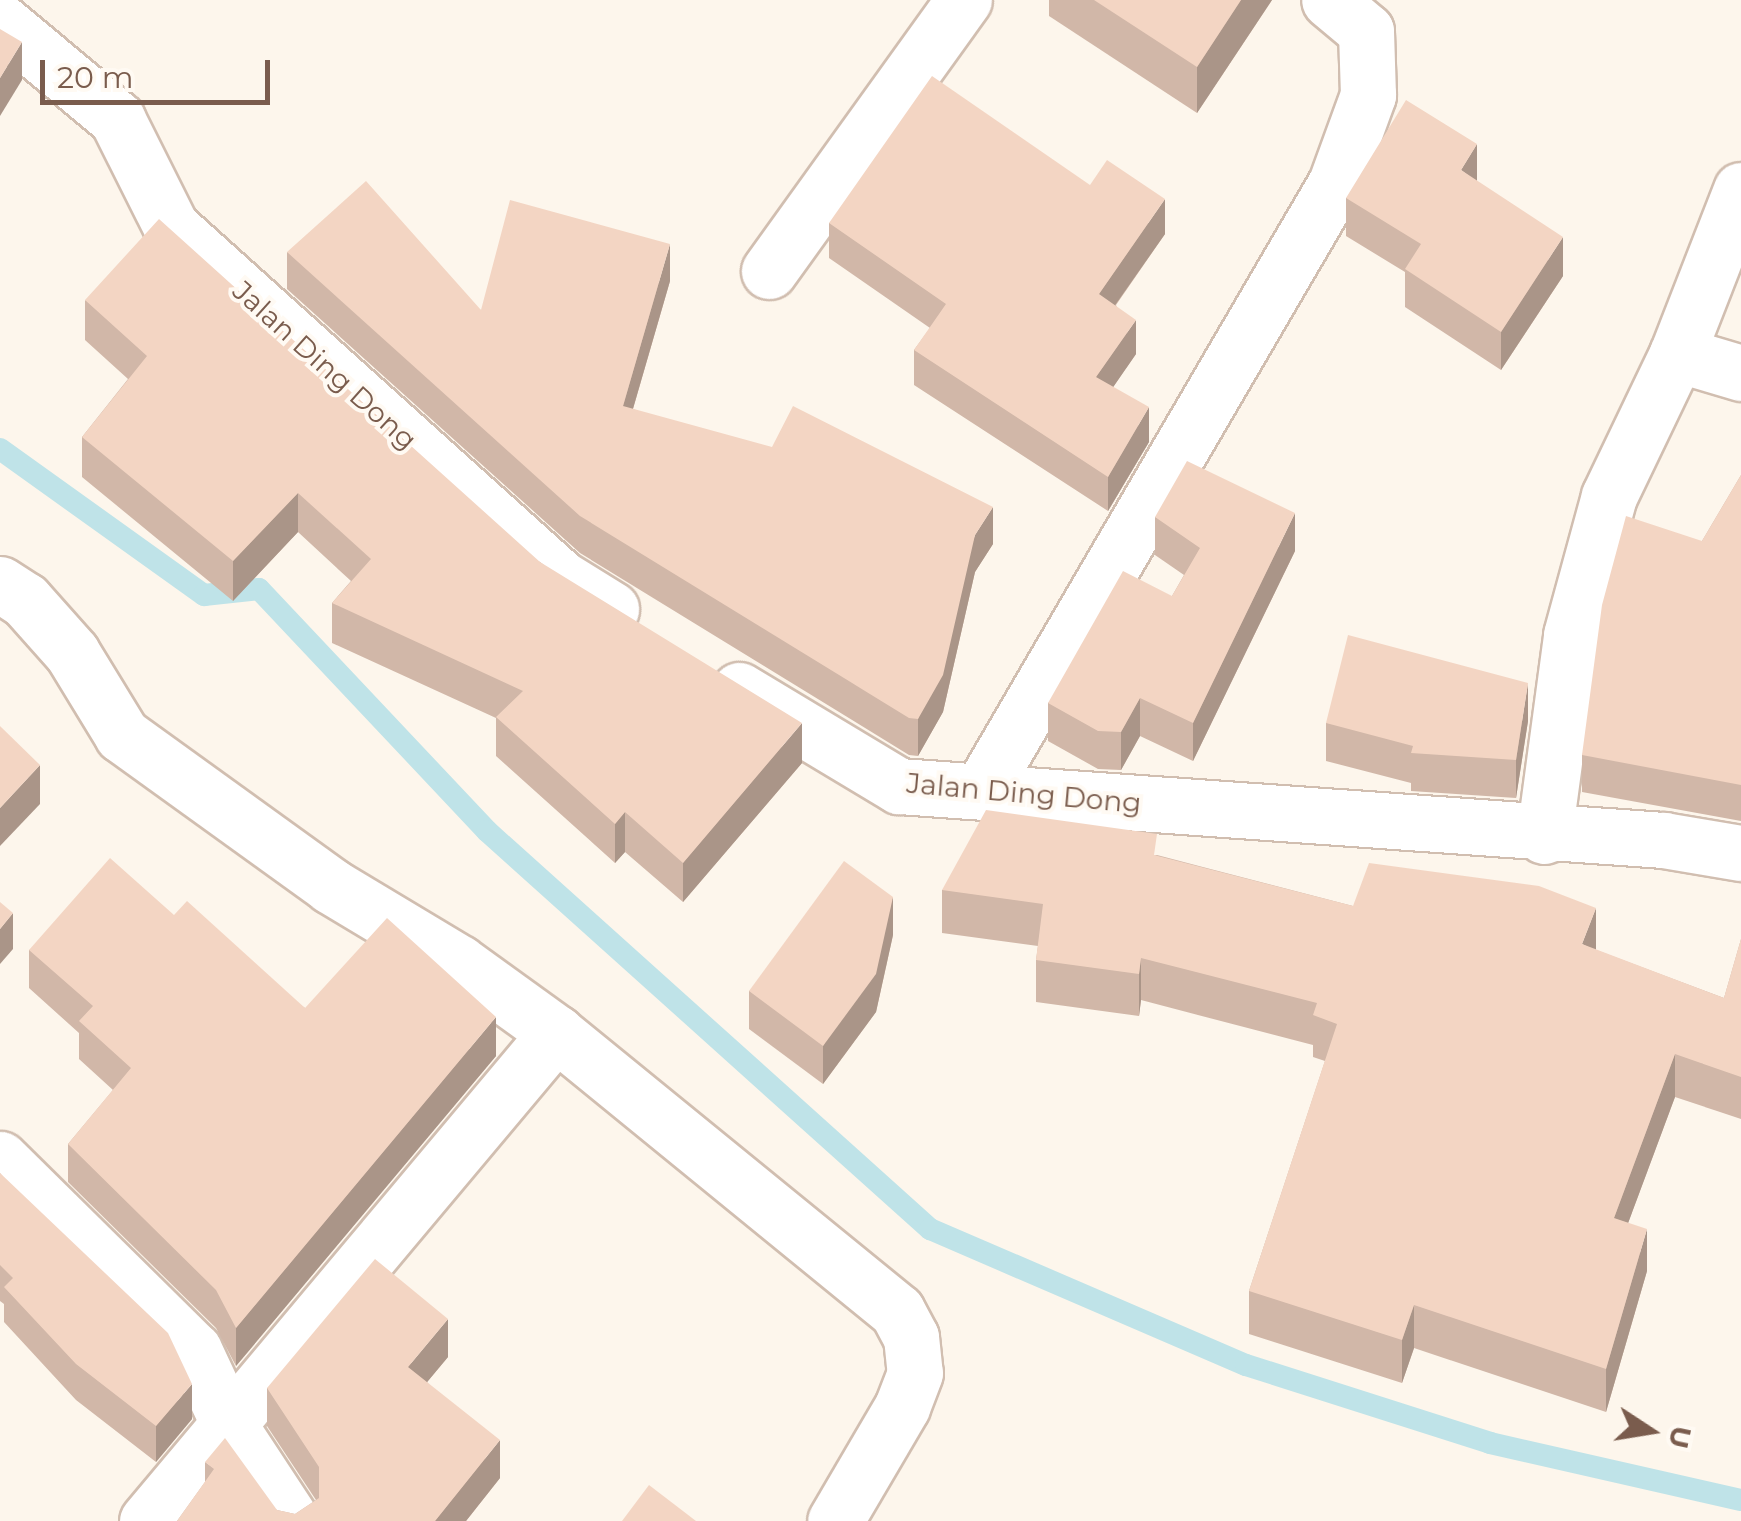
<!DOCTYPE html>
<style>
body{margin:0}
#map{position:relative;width:1741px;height:1521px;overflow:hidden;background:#fdf6ec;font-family:Montserrat,sans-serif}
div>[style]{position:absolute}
.stream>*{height:22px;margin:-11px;padding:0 11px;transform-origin:11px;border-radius:11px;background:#bfe3e8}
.roads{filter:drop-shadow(2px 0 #d1beb0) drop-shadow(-2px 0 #d1beb0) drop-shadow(0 2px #d1beb0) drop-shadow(0 -2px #d1beb0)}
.minor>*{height:55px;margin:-27.5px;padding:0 27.5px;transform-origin:27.5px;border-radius:27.5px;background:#fff}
.wall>*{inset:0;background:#d1b7a8}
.shaded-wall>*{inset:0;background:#aa9588}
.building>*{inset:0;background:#f3d5c3}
span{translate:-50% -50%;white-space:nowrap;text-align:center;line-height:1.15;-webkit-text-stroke:8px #fffaf3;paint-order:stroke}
.street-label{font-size:28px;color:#7a5c4d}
.north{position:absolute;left:1601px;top:1381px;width:100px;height:100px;-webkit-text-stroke:8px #fffaf3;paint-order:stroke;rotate:102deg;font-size:28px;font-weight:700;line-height:40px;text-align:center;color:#7a5c4d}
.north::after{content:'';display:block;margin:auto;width:35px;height:45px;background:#7a5c4d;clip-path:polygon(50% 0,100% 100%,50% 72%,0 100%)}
.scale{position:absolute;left:40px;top:60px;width:230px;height:45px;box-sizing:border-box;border:5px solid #7a5c4d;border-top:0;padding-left:12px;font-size:30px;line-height:35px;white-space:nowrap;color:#7a5c4d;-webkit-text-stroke:8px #fffaf3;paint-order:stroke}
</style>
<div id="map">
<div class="stream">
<i style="left:0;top:449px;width:251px;rotate:35.6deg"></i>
<i style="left:204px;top:595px;width:55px;rotate:-6.2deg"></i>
<i style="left:259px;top:589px;width:332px;rotate:46.7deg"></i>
<i style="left:487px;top:831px;width:596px;rotate:41.94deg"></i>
<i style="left:930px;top:1229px;width:344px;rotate:23.3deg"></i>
<i style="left:1246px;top:1365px;width:256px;rotate:17.7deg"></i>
<i style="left:1490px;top:1443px;width:257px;rotate:12.8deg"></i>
</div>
<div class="roads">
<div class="minor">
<i style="left:0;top:21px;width:153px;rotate:39.9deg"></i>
<i style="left:117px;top:119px;width:121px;rotate:63.4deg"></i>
<i style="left:171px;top:227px;width:525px;rotate:41.99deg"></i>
<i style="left:561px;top:578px;width:59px;rotate:31.8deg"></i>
<i style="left:769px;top:271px;width:334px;rotate:-54.3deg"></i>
<i style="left:1677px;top:354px;width:67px;rotate:16.5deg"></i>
<i style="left:0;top:584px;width:30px;rotate:33deg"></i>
<i style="left:25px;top:600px;width:71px;rotate:48.4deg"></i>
<i style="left:72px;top:653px;width:96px;rotate:58.6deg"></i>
<i style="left:122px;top:735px;width:258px;rotate:35.8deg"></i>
<i style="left:331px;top:886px;width:149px;rotate:31deg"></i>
<i style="left:459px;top:963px;width:120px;rotate:35.8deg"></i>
<i style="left:556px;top:1033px;width:440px;rotate:39.2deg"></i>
<i style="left:897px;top:1311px;width:30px;rotate:62deg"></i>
<i style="left:911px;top:1337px;width:36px;rotate:84deg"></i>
<i style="left:915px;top:1373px;width:36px;rotate:111deg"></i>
<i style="left:902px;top:1407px;width:132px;rotate:120.4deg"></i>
<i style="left:739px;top:690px;width:187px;rotate:31deg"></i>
<i style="left:899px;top:786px;width:766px;rotate:4.04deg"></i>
<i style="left:1663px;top:840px;width:79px;rotate:9.5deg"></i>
<i style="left:982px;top:789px;width:702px;rotate:-59.71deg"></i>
<i style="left:1336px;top:183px;width:94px;rotate:-70deg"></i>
<i style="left:1368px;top:95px;width:64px;rotate:-91.8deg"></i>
<i style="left:1366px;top:31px;width:48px;rotate:-140deg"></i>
<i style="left:1544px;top:836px;width:203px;rotate:-82.3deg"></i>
<i style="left:1571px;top:635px;width:144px;rotate:-74.7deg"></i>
<i style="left:1609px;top:496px;width:157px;rotate:-64.4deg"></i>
<i style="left:1677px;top:354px;width:176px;rotate:-68.7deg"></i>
<i style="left:0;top:1159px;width:272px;rotate:44.6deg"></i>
<i style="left:194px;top:1350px;width:83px;rotate:65deg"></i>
<i style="left:229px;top:1425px;width:115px;rotate:56.7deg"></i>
<i style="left:147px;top:1521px;width:637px;rotate:-50.03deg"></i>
</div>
</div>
<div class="wall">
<i style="clip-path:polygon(1049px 0,1272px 0,1197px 113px,1049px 16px)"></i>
<i style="clip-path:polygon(1477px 181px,1563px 276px,1501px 370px,1405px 307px,1405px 272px,1346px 236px,1346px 198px)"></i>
<i style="clip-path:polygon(1090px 185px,1165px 234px,1116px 305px,1136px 354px,1113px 387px,1149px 442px,1108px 511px,914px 385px,914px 350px,930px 328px,829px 258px,829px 223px)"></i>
<i style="clip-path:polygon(287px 252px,481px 310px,670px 281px,633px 409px,993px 544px,975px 572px,943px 712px,918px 756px,909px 755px,580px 553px,287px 289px)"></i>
<i style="clip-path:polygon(85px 300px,540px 562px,802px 763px,683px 902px,625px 852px,615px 863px,496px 756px,496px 718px,332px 643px,332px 603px,351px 581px,298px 532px,233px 601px,82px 477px,82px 437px,128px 379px,85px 340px)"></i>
<i style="clip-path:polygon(1741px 475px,1741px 821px,1582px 792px,1582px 755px,1702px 541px)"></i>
<i style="clip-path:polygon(1155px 517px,1295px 551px,1193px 761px,1140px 736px,1121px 770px,1098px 769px,1048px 741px,1048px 703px,1172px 596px,1184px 575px,1155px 555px)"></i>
<i style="clip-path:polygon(1528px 721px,1516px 798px,1411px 791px,1411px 783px,1326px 761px,1326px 723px)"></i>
<i style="clip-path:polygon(1157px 855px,1353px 906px,1596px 950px,1724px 998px,1741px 939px,1741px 1119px,1675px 1097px,1628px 1223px,1647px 1271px,1606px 1412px,1414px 1348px,1402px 1383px,1249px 1334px,1249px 1291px,1325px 1061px,1313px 1057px,1313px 1045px,1141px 1000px,1139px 1016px,1036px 1002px,1036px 960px,1038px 946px,942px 933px,942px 890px)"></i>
<i style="clip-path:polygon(174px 915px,305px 1008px,496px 1056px,236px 1366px,216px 1328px,68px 1182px,68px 1144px,113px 1090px,79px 1059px,79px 1033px,29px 988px,29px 950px)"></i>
<i style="clip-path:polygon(893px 935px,876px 1012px,823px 1084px,749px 1029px,749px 991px)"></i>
<i style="clip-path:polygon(0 1173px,192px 1419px,156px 1462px,76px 1400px,4px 1322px,4px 1304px,0 1301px)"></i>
<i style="clip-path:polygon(448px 1357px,427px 1382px,500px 1478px,466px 1521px,177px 1521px,205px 1482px,205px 1462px,277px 1510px,295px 1514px,316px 1500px,267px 1426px,267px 1388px)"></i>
</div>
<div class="shaded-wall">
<i style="clip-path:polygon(1241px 0,1272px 0,1197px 113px,1197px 67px)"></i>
<i style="clip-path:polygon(22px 42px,22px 80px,0 116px,0 78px)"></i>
<i style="clip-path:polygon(1477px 144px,1477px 182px,1461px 170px)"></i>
<i style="clip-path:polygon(1165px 199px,1165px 234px,1099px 328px,1099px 294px)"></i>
<i style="clip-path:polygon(1563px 237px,1563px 276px,1501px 370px,1501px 332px)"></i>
<i style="clip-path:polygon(670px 244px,670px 281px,623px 443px,623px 406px)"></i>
<i style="clip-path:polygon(1136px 320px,1136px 354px,1096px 412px,1096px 377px)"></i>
<i style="clip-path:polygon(1149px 407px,1149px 442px,1108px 511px,1108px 477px)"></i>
<i style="clip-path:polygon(298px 493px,298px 532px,233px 601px,233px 561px)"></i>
<i style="clip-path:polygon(993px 507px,993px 544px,975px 572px,943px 712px,918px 756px,918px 719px,975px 535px)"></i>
<i style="clip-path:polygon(1295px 513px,1295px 551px,1193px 761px,1193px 723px)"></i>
<i style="clip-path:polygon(1528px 683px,1528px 721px,1516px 798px,1516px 760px)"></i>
<i style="clip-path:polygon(1140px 698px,1140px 736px,1121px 770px,1121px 732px)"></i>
<i style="clip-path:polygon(802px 723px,802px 763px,683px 902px,683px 863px)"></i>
<i style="clip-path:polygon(40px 765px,40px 804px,0 846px,0 808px)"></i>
<i style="clip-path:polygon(625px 812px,625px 852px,615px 863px,615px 824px)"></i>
<i style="clip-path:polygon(893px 897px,893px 935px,876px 1012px,823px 1084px,823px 1046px)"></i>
<i style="clip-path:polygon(1596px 908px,1596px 951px,1582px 944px)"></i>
<i style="clip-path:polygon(13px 913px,13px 949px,0 964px,0 929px)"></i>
<i style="clip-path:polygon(1141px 958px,1141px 1000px,1139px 1016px,1139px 974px)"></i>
<i style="clip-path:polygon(496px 1017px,496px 1056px,236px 1366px,236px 1328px)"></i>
<i style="clip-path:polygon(1675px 1054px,1675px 1097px,1614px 1261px,1614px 1218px)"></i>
<i style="clip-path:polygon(1647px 1229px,1647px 1271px,1606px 1412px,1606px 1369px)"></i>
<i style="clip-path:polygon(1414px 1305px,1414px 1348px,1402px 1383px,1402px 1340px)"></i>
<i style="clip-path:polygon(448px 1319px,448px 1357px,408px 1405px,408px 1367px)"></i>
<i style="clip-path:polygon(192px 1384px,192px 1419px,156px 1462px,156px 1426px)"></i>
<i style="clip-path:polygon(500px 1440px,500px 1478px,466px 1521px,435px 1521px)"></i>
</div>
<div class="building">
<i style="clip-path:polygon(1094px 0,1241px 0,1197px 67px)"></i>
<i style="clip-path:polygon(0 29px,22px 42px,0 78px)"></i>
<i style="clip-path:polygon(932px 76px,1090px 185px,1107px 160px,1165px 199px,1099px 294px,1136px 320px,1096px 377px,1149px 407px,1108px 477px,914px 350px,946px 304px,829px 223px)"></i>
<i style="clip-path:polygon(1406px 100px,1477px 144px,1461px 170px,1563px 237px,1501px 332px,1405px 269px,1421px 244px,1346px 198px)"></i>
<i style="clip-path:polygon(366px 181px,481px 310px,510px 200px,670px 244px,623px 406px,772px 447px,793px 406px,993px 507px,975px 535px,943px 675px,918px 719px,909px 718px,580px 516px,287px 252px)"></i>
<i style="clip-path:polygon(159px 219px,540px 562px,802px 723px,683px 863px,625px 812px,615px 824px,496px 717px,523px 691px,332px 603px,371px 559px,298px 493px,233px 561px,82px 437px,147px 356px,85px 300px)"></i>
<i style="clip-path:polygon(1187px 461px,1295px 513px,1193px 723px,1140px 698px,1121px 732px,1098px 731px,1048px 703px,1123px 571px,1172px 596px,1200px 548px,1155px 517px)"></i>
<i style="clip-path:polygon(1741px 475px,1741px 785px,1582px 755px,1602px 605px,1626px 516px,1702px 541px)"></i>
<i style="clip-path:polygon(1348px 635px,1528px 683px,1516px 760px,1411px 753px,1413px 746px,1326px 723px)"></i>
<i style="clip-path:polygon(0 726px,40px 765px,0 808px)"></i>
<i style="clip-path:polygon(986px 810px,1157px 834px,1154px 855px,1353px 906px,1369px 863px,1539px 886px,1596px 908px,1582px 944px,1724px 998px,1741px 939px,1741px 1077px,1675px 1054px,1614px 1218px,1647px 1229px,1606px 1369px,1414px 1305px,1402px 1340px,1249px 1291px,1337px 1024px,1313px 1015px,1317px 1003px,1141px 958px,1139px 974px,1036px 960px,1043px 904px,942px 890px)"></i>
<i style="clip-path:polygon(110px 858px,174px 915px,187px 901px,305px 1008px,387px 918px,496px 1017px,236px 1328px,216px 1290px,68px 1144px,131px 1068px,79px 1021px,93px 1006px,29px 950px)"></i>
<i style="clip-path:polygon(844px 861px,893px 897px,876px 974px,823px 1046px,749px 991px)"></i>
<i style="clip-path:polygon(0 902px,13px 913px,0 929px)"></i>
<i style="clip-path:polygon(0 1173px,168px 1333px,192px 1384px,156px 1426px,76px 1364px,4px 1287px,13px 1278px,0 1265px)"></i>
<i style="clip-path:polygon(375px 1259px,448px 1319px,408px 1367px,500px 1440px,435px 1521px,177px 1521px,214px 1469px,205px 1462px,225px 1438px,277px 1510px,295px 1514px,319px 1498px,319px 1467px,267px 1388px)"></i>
<i style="clip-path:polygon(649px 1485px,696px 1521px,622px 1521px)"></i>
</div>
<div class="street-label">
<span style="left:325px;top:365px;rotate:42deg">Jalan Ding Dong</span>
<span style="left:1024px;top:793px;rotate:5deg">Jalan Ding Dong</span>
</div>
<div class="north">U</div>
<div class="scale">20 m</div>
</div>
